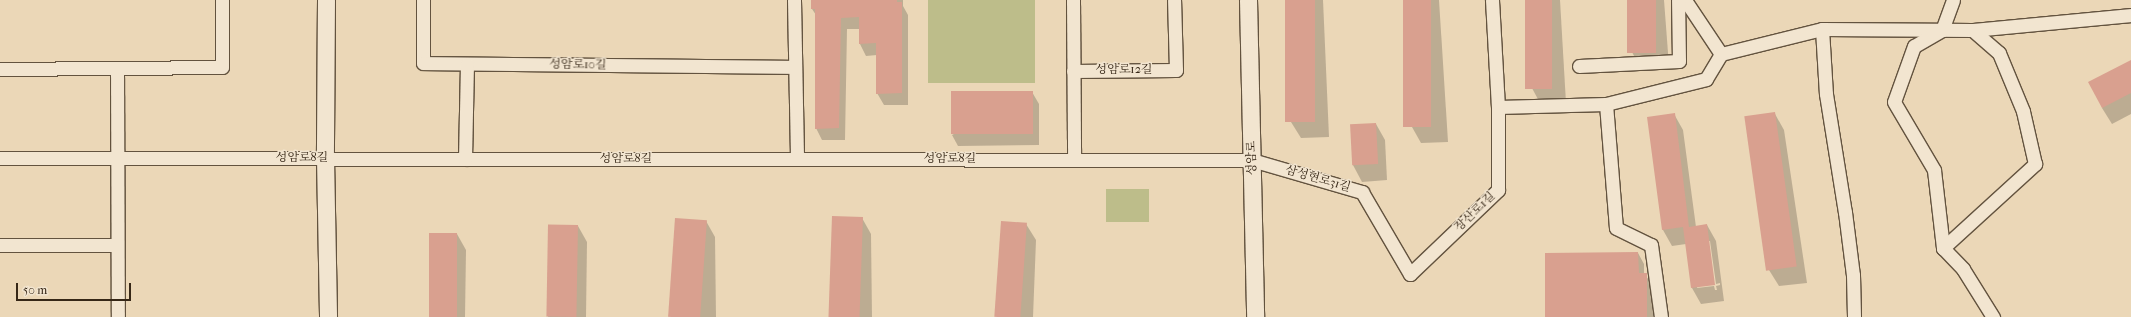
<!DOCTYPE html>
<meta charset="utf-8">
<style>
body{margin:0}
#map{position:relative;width:2131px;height:317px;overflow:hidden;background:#ebd7b7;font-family:"IM FELL French Canon","Noto Serif KR",serif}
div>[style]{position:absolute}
.green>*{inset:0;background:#bdbd8a;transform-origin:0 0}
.shadow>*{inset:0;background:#0003}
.building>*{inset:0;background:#d9a08f;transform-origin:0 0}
.roads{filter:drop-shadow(1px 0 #63533f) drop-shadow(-1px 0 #63533f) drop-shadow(0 1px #63533f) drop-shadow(0 -1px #63533f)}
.minor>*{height:13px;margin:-6.5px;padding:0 6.5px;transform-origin:6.5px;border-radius:6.5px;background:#f2e5d0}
.tertiary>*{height:17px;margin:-8.5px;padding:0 8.5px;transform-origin:8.5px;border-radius:8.5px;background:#f2e5d0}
span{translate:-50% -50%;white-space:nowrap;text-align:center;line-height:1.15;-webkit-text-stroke:3px #f2e5d0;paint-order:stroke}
.street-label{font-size:12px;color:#362717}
.scale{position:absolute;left:16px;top:283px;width:115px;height:18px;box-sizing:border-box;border:2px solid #362717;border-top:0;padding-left:5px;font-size:12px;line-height:14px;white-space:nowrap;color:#362717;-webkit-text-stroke:3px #f2e5d0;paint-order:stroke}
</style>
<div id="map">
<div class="green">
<i style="left:928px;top:0;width:107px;height:83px"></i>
<i style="left:1149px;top:189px;width:33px;height:43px;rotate:90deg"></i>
</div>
<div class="shadow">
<i style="clip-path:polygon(812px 0,903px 0,903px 6px,908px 15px,908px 105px,884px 105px,877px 93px,877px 55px,866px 56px,860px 44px,860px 29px,847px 29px,845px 140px,822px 140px,816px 128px,816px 15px,812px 9px)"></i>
<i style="clip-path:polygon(1286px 0,1323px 0,1329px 137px,1301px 138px,1291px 122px)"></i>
<i style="clip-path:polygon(1404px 0,1439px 0,1448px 142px,1421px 143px,1412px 127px)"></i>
<i style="clip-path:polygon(1526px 0,1560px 0,1566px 103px,1541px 105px,1532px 88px)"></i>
<i style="clip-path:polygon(1628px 0,1664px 0,1669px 66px,1641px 69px,1632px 52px)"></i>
<i style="clip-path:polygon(2131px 61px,2131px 114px,2112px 124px,2102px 108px)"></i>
<i style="clip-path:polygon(1032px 92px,1039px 104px,1039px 145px,958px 146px,952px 135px)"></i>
<i style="clip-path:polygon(evenodd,1674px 114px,1683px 130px,1696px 227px,1707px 225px,1716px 241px,1724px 301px,1701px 304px,1692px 288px,1686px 244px,1672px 246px,1663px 230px,1648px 118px,1674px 114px,1708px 241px,1710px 241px,1716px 284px,1720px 283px,1720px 285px,1716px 286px,1717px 290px,1715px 290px,1714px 286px,1697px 288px,1708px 241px)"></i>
<i style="clip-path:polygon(1775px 114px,1784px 130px,1807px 283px,1779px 286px,1769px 270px)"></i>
<i style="clip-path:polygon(1376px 124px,1385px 140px,1387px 180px,1362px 182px,1353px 165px)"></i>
<i style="clip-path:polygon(862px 218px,871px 234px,872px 317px,834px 317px)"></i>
<i style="clip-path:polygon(706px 221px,715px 237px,716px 317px,677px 317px)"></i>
<i style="clip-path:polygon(1026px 224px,1036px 240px,1033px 317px,999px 317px)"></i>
<i style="clip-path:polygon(578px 226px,587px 242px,586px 317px,548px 317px)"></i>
<i style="clip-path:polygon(457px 234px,466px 250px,465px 317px,429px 317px)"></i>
<i style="clip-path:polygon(1638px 253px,1644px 264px,1644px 274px,1653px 285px,1653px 317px,1546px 317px)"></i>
</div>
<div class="building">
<i style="clip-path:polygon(811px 0,897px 0,897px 2px,902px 2px,902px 93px,876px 94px,876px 43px,859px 44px,859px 17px,841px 18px,839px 128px,815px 129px,815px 9px,811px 9px)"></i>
<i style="left:1285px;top:0;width:30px;height:122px"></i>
<i style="left:1403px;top:0;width:28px;height:127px"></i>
<i style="left:1525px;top:0;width:27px;height:89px"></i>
<i style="left:1627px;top:0;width:29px;height:53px"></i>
<i style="clip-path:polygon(2131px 60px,2131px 93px,2102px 108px,2088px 82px)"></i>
<i style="left:1033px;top:91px;width:43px;height:82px;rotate:90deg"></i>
<i style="left:1775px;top:112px;width:156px;height:31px;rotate:82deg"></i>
<i style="clip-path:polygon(1675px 113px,1689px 227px,1707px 224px,1715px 285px,1691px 288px,1683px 227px,1662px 230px,1647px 117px)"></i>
<i style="left:1376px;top:123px;width:41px;height:26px;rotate:87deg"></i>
<i style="left:832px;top:216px;width:31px;height:101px;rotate:2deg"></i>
<i style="left:675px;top:218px;width:32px;height:99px;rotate:4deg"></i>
<i style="left:1001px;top:221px;width:26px;height:96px;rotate:4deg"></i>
<i style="left:578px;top:225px;width:92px;height:30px;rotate:91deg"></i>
<i style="left:429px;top:233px;width:28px;height:84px"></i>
<i style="clip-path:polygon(1638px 252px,1639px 273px,1647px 273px,1647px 317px,1545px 317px,1545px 253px)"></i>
</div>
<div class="roads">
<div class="minor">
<i style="left:423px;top:0;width:63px;rotate:90deg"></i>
<i style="left:423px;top:63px;width:372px;rotate:0.6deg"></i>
<i style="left:794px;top:0;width:158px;rotate:88.9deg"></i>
<i style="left:1073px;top:0;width:160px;rotate:89.6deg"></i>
<i style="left:1492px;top:0;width:107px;rotate:86.8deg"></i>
<i style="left:1498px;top:107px;width:108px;rotate:-1.6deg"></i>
<i style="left:1606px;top:104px;width:103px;rotate:-14deg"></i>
<i style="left:1706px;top:79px;width:29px;rotate:-59deg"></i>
<i style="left:1721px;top:54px;width:104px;rotate:-13.9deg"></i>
<i style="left:1822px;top:29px;width:151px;rotate:0.4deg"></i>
<i style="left:1973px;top:30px;width:159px;rotate:-5.4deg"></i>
<i style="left:1685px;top:0;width:65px;rotate:56.3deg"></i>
<i style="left:1953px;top:0;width:32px;rotate:110deg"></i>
<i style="left:1942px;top:30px;width:32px;rotate:150deg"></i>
<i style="left:1914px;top:46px;width:59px;rotate:109.7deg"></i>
<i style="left:1894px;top:102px;width:79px;rotate:59.5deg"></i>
<i style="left:1934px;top:170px;width:79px;rotate:83.4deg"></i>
<i style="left:1943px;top:248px;width:29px;rotate:46deg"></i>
<i style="left:1963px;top:269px;width:57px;rotate:58deg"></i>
<i style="left:1822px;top:29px;width:65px;rotate:86.5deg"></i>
<i style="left:1826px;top:94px;width:120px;rotate:80.9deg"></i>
<i style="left:1845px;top:212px;width:64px;rotate:82.8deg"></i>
<i style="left:1853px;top:275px;width:42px;rotate:88.6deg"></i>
<i style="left:1579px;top:66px;width:100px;rotate:-2.9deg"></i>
<i style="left:1679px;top:61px;width:61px;rotate:-90.9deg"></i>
<i style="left:117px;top:68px;width:249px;rotate:89.8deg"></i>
<i style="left:0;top:69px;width:222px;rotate:-0.5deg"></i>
<i style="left:222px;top:67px;width:67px;rotate:-90deg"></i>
<i style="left:1073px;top:71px;width:103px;rotate:-0.6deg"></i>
<i style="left:1176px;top:70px;width:70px;rotate:-91.6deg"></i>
<i style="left:1606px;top:104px;width:124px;rotate:85.4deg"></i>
<i style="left:1616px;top:228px;width:39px;rotate:26deg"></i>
<i style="left:1651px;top:245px;width:73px;rotate:82.1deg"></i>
<i style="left:0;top:158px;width:1252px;rotate:0.09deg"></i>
<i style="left:1252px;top:160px;width:115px;rotate:16.2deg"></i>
<i style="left:1362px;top:192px;width:95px;rotate:59.7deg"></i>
<i style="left:1410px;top:274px;width:122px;rotate:-43.7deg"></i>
<i style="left:1498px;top:190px;width:83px;rotate:-90deg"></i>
<i style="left:465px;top:159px;width:95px;rotate:-88.8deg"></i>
<i style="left:0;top:245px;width:117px"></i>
<i style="left:1943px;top:248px;width:125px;rotate:-42.4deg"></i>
<i style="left:2035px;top:164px;width:54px;rotate:-102.8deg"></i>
<i style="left:2023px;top:111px;width:63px;rotate:-112.5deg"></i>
<i style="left:1999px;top:53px;width:35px;rotate:-139deg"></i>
</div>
<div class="tertiary">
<i style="left:326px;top:0;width:158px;rotate:90.4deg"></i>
<i style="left:325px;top:158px;width:159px;rotate:88.9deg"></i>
<i style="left:1248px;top:0;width:317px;rotate:88.7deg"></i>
</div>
</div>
<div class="street-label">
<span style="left:578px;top:65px;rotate:1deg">성암로10길</span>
<span style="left:1124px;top:70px">성암로12길</span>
<span style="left:302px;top:158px">성암로8길</span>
<span style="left:1252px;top:158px;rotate:-91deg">성암로</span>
<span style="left:626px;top:159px">성암로8길</span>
<span style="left:950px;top:159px">성암로8길</span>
<span style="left:1318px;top:179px;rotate:16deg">삼성현로31길</span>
<span style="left:1475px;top:212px;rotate:-44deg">장산로1길</span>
</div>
<div class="scale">50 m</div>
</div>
